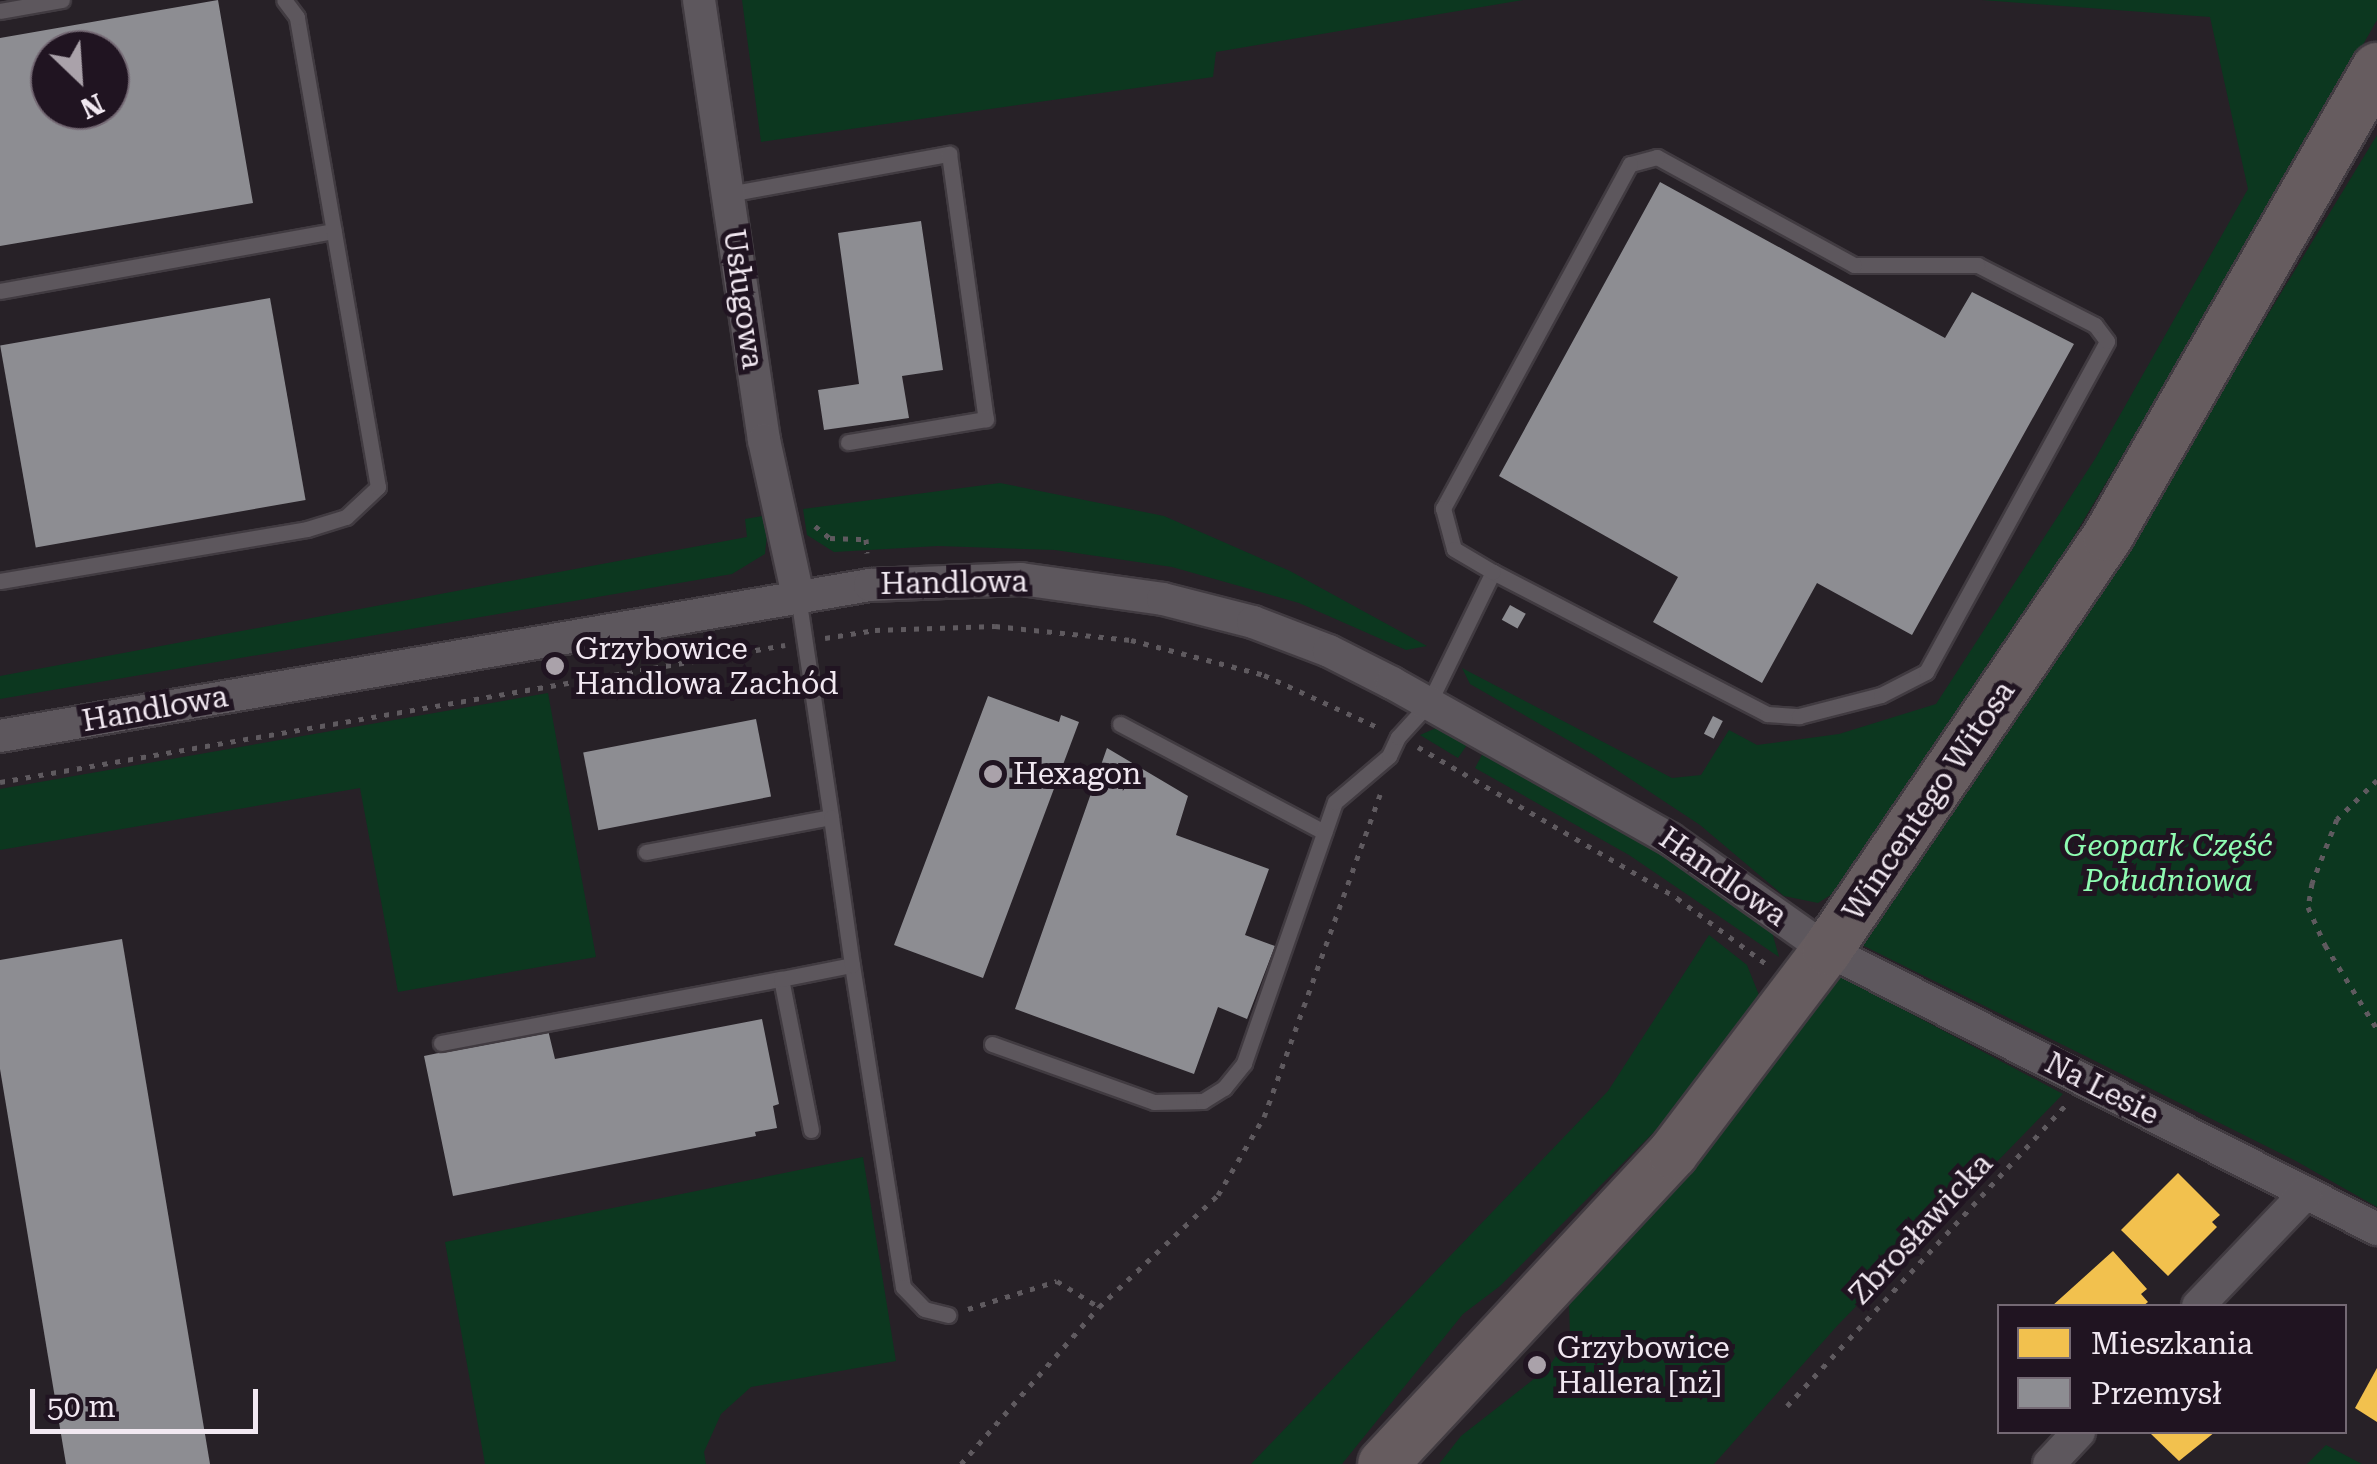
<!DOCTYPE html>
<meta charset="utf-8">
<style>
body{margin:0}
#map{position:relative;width:2377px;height:1464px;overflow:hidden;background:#272127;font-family:"Roboto Serif",serif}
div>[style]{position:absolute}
.green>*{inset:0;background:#0c371f}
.homes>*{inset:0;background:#f2c14e}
.industry>*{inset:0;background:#8d8d92;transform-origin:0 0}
.path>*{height:5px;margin-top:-2.5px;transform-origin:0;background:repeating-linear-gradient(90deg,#5f5a5f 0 5px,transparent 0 13px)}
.roads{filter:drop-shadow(2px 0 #413b41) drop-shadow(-2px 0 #413b41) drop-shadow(0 2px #413b41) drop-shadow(0 -2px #413b41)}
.lane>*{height:15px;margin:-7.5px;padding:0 7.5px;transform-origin:7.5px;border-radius:7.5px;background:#5d575d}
.street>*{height:32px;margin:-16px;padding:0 16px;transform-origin:16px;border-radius:16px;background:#5d575d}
.primary>*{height:50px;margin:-25px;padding:0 25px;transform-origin:25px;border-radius:25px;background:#665c5f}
.dots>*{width:28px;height:28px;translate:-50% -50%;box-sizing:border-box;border:5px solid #201421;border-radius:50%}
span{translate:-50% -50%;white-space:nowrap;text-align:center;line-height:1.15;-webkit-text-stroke:10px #201421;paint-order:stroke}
.street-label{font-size:30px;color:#f1e8f1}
.poi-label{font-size:30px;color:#f1e8f1}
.left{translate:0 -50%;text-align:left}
.park-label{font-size:30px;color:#8ffcb2;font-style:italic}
.legend{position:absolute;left:1997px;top:1304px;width:350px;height:130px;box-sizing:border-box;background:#201421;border:2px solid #746974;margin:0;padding:12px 18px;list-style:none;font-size:30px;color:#f1e8f1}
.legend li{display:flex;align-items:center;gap:20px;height:50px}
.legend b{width:50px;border:2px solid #746974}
.north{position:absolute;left:30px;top:30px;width:100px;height:100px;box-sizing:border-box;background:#201421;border:2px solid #746974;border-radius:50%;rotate:155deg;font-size:28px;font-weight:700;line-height:40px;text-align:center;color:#f1e8f1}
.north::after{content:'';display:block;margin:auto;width:35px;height:45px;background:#aaa2aa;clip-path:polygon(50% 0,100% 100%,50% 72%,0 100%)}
.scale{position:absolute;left:30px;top:1389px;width:228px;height:45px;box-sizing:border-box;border:5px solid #f1e8f1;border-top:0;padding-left:12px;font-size:30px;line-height:35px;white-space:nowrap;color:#f1e8f1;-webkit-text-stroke:8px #201421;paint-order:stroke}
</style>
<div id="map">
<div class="green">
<i style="clip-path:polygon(742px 0,1523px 0,1216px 52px,1213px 77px,761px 142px)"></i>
<i style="clip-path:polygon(1982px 0,2377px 0,2377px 20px,2268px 212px,1961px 725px,1843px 887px,1818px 903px,1784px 896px,1700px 825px,1594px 755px,1470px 684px,1462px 668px,1672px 778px,1701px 775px,1729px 730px,1757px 745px,1839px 734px,1936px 704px,2095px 459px,2248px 189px,2210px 17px)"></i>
<i style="clip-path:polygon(2377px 135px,2377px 1207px,2296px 1161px,1856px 942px,2082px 621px)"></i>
<i style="clip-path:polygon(1000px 483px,1164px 516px,1290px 571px,1427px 646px,1406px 650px,1299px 603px,1172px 567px,1055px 550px,938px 546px,834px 552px,807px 535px,803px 509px)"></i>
<i style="clip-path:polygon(769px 515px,765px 554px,732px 574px,0 699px,0 676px,747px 537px,745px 519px)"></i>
<i style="clip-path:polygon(548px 693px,596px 957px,398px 992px,360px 788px,0 850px,0 789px)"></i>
<i style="clip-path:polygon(1436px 728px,1448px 728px,1469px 742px,1458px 758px,1420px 735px)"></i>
<i style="clip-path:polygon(1484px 751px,1640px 837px,1748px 910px,1772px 932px,1779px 957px,1629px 855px,1475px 768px)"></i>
<i style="clip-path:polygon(1709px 935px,1747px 965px,1759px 995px,1665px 1121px,1500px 1286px,1463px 1314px,1342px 1464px,1251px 1464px,1608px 1091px)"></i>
<i style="clip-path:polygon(1836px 974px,2063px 1094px,1837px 1326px,1714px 1464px,1439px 1464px,1461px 1436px,1548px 1368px,1570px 1335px,1569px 1304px)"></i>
<i style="clip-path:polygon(863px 1157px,896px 1361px,751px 1387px,721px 1414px,704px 1452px,706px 1464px,485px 1464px,445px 1242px)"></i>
<i style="clip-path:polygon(2326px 1445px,2362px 1464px,2307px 1464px)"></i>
</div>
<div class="homes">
<i style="clip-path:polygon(2178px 1173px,2220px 1215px,2212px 1222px,2217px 1227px,2168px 1276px,2121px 1230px)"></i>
<i style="clip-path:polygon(2113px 1251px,2147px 1289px,2141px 1294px,2148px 1302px,2143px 1306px,2052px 1306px)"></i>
<i style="clip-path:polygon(2377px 1368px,2377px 1422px,2355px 1408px)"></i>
<i style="clip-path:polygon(2154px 1432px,2215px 1432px,2179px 1461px,2151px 1434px)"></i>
</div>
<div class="industry">
<i style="clip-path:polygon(evenodd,218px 0,253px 203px,0 246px,0 38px,218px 0,50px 50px,110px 50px,110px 110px,50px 110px,50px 50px)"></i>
<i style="clip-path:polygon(1660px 182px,1945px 338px,1972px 292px,2074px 344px,1912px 635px,1817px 583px,1762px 683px,1653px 622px,1678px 577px,1499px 476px)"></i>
<i style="clip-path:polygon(921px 221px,943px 370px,902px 376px,909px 418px,824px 430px,818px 390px,859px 384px,838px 233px)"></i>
<i style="left:270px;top:298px;width:205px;height:274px;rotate:80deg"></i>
<i style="left:1510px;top:605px;width:18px;height:17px;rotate:29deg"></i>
<i style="clip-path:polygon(988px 696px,1059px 722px,1061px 715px,1079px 722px,983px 978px,894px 945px)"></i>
<i style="left:1713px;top:716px;width:11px;height:20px;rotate:27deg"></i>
<i style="left:756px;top:719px;width:79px;height:176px;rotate:79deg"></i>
<i style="clip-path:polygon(1107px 748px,1188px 796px,1176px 835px,1269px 869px,1245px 935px,1275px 946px,1247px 1019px,1218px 1007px,1194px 1074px,1015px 1009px)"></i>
<i style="clip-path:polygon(122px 939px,210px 1464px,66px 1464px,0 1069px,0 960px)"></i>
<i style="clip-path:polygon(762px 1019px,779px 1104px,773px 1106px,777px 1128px,755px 1132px,756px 1136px,453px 1196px,424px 1056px,548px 1030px,555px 1059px)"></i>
</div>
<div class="path">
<i style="left:815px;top:526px;width:19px;rotate:39deg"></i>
<i style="left:830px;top:538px;width:36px;rotate:2deg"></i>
<i style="left:866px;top:539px;width:14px;rotate:86deg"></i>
<i style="left:825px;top:638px;width:51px;rotate:-9.1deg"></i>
<i style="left:875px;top:630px;width:120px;rotate:-1.9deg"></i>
<i style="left:995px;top:626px;width:137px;rotate:5.9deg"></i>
<i style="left:1131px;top:640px;width:138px;rotate:14.7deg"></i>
<i style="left:1264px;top:675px;width:124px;rotate:24.7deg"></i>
<i style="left:1418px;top:747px;width:300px;rotate:30.2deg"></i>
<i style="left:1677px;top:898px;width:114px;rotate:36.5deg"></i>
<i style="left:2377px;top:780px;width:56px;rotate:135.7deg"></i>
<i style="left:2337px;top:819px;width:69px;rotate:111.3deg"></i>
<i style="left:2312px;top:883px;width:24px;rotate:99deg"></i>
<i style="left:2308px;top:907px;width:42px;rotate:65.9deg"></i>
<i style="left:2325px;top:945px;width:99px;rotate:58.2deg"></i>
<i style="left:0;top:782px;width:797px;rotate:-9.9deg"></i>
<i style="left:968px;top:1309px;width:93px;rotate:-17.5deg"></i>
<i style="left:1057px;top:1281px;width:49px;rotate:31.8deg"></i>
<i style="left:1787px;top:1406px;width:409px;rotate:-47.2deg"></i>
<i style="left:961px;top:1464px;width:209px;rotate:-48.7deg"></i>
<i style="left:1099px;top:1307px;width:163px;rotate:-43.3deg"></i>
<i style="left:1218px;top:1195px;width:91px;rotate:-59.5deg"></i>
<i style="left:1264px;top:1117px;width:343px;rotate:-70.2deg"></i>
</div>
<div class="roads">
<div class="lane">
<i style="left:0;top:11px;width:63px;rotate:-10.1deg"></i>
<i style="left:728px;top:194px;width:225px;rotate:-10.3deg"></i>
<i style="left:949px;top:154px;width:268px;rotate:82.1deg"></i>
<i style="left:986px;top:419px;width:140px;rotate:170.5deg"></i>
<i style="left:0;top:291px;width:339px;rotate:-10.2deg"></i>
<i style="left:0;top:581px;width:311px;rotate:-9.6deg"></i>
<i style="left:307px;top:529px;width:41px;rotate:-17.1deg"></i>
<i style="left:346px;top:517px;width:44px;rotate:-43.2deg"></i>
<i style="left:378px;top:487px;width:477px;rotate:-99.8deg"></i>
<i style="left:297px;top:17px;width:21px;rotate:-127deg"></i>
<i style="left:1120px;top:724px;width:231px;rotate:27.9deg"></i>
<i style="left:646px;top:852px;width:188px;rotate:-10.7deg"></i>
<i style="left:831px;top:817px;width:223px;rotate:-98.5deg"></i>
<i style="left:852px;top:965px;width:326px;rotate:81deg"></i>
<i style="left:903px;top:1287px;width:30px;rotate:46deg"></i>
<i style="left:924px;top:1309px;width:25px;rotate:14deg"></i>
<i style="left:441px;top:1043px;width:346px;rotate:-10.7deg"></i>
<i style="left:992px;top:1044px;width:172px;rotate:19.7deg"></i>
<i style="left:1154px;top:1102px;width:49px;rotate:-1.2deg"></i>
<i style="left:1203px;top:1101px;width:25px;rotate:-32deg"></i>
<i style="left:1224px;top:1088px;width:32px;rotate:-51deg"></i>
<i style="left:1244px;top:1063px;width:276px;rotate:-70.8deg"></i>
<i style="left:1335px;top:802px;width:71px;rotate:-40.4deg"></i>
<i style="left:1389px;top:756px;width:21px;rotate:-65deg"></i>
<i style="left:1398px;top:737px;width:46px;rotate:-47.6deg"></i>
<i style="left:1429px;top:703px;width:146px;rotate:-64deg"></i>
<i style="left:1493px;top:572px;width:309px;rotate:27.4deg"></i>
<i style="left:1767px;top:714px;width:32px;rotate:4deg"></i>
<i style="left:1799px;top:716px;width:85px;rotate:-14.4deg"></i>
<i style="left:1881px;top:695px;width:51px;rotate:-27.1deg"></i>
<i style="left:1926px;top:672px;width:377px;rotate:-61.3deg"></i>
<i style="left:2107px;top:341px;width:20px;rotate:-127deg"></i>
<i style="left:2095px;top:325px;width:131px;rotate:-152.9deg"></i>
<i style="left:1978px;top:265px;width:124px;rotate:180deg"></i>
<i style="left:1854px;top:265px;width:225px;rotate:-151.3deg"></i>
<i style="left:1657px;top:157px;width:28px;rotate:165deg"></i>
<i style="left:1630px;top:164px;width:392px;rotate:118.5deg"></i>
<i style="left:1443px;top:508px;width:42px;rotate:75deg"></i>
<i style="left:1454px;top:549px;width:45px;rotate:30.5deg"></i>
<i style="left:811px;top:1130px;width:154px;rotate:-101.2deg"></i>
<i style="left:781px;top:979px;width:72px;rotate:-11.2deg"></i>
<i style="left:852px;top:965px;width:149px;rotate:-98.1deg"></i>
</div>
<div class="street">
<i style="left:699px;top:0;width:445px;rotate:81.6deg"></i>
<i style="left:764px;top:440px;width:160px;rotate:77.7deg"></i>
<i style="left:0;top:736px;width:883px;rotate:-9.85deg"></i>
<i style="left:870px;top:585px;width:151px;rotate:-2.3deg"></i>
<i style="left:1021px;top:579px;width:143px;rotate:8deg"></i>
<i style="left:1163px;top:599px;width:93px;rotate:14.3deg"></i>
<i style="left:1253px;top:622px;width:81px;rotate:20.9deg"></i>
<i style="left:1329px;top:651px;width:71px;rotate:26.9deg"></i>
<i style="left:1392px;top:683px;width:319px;rotate:29.3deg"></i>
<i style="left:1670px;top:839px;width:192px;rotate:35.3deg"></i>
<i style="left:1827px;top:950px;width:617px;rotate:26.9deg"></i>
<i style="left:2198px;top:1306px;width:156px;rotate:-46.3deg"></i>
<i style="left:2049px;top:1464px;width:44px;rotate:-46.8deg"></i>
</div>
<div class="primary">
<i style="left:1383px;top:1464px;width:425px;rotate:-47deg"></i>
<i style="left:1673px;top:1153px;width:255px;rotate:-52.8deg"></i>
<i style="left:1827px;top:950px;width:500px;rotate:-55.83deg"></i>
<i style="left:2108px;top:536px;width:540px;rotate:-60.11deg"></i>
</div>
</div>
<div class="dots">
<i style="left:555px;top:666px;background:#aaa2aa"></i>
<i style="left:993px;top:774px;background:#aaa2aa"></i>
<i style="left:1537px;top:1365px;background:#aaa2aa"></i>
</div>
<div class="street-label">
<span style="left:743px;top:299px;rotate:82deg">Usługowa</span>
<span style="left:954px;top:583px;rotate:-1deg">Handlowa</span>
<span style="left:155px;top:709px;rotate:-10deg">Handlowa</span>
<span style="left:1929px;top:801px;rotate:-56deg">Wincentego Witosa</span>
<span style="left:1723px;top:877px;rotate:35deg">Handlowa</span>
<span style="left:2102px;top:1089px;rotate:27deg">Na Lesie</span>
<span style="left:1921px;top:1229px;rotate:-47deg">Zbrosławicka</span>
</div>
<div class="poi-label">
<span class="left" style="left:575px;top:666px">Grzybowice<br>Handlowa Zachód</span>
<span class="left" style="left:1013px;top:774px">Hexagon</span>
<span class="left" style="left:1557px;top:1365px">Grzybowice<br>Hallera [nż]</span>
</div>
<div class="park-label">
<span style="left:2168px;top:863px">Geopark Część<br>Południowa</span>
</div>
<ul class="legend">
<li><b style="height:28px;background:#f2c14e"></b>Mieszkania</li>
<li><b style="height:28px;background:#8d8d92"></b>Przemysł</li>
</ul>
<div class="north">N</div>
<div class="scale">50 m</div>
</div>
